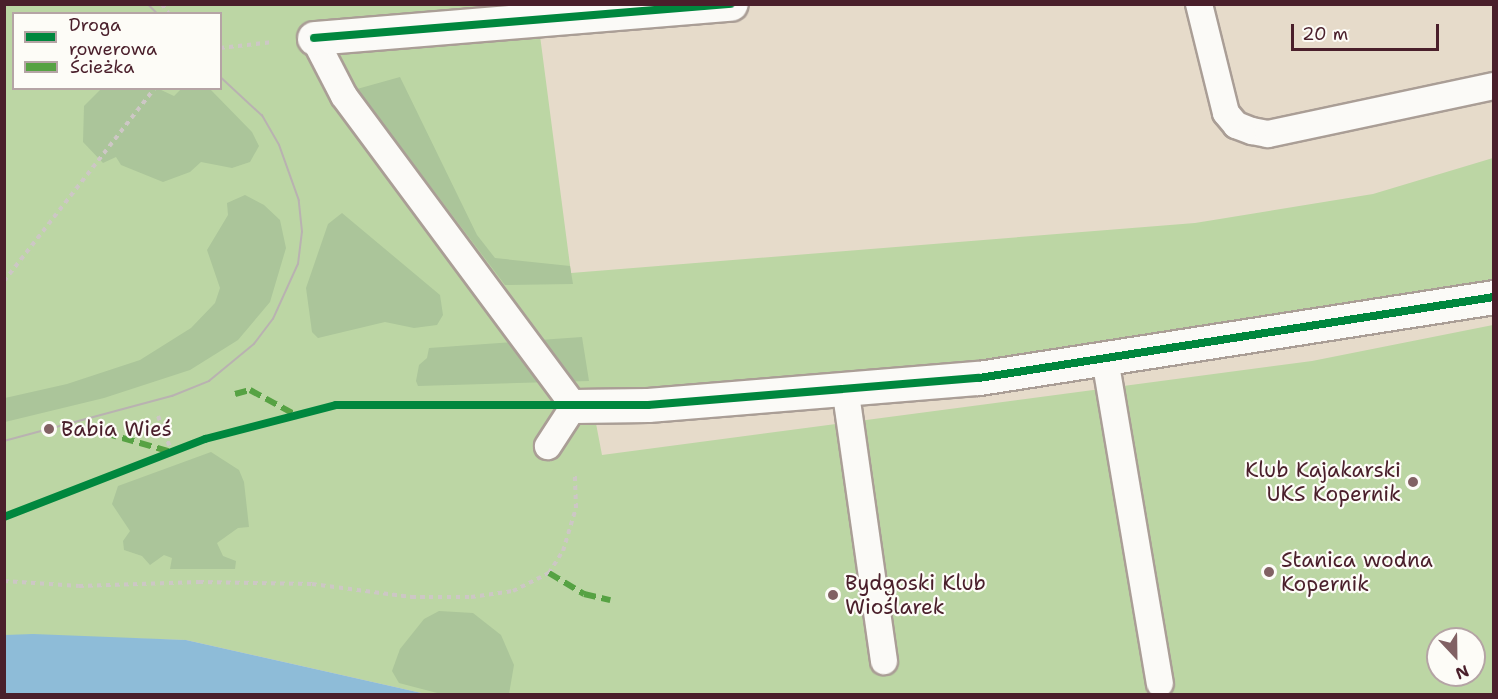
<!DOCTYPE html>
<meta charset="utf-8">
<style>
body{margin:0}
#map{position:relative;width:1498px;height:699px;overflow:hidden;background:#e6dbca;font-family:"Shantell Sans",sans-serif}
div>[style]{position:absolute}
.green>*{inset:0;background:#bcd6a4}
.forest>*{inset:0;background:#abc59a}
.water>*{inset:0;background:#8ebcd8}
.path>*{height:4px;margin-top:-2px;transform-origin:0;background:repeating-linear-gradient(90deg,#cdc7c5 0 4.5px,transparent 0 9px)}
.roads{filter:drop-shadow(2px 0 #aa9e96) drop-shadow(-2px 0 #aa9e96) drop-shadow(0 2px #aa9e96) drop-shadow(0 -2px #aa9e96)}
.service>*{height:26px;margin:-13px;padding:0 13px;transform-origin:13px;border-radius:13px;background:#fbfaf7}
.minor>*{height:33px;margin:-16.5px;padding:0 16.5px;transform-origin:16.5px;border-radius:16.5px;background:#fbfaf7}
.tram>*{height:1.5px;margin:-0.75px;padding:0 0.75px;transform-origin:0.75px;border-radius:0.75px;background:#b9b2b1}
.quiet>*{height:6px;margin-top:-3px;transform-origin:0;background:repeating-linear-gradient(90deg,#56a243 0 12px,transparent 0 18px)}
.cycleway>*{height:8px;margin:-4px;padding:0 4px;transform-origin:4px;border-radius:4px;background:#00873e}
.dots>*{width:16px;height:16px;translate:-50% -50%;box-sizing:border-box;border:3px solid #fdfcf7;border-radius:50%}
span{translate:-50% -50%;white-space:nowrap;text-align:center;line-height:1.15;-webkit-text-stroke:4.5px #fdfcf7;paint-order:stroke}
.poi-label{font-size:21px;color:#4a1f2b}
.left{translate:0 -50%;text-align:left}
.right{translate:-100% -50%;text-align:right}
.frame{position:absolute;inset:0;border:6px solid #4a1f2b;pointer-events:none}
.legend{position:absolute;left:12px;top:12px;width:210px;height:78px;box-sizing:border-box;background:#fdfcf7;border:2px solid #b5a4a5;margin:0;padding:8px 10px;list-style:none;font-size:18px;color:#4a1f2b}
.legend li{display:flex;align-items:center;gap:12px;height:30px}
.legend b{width:30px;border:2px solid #b5a4a5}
.north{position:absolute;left:1426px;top:627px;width:60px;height:60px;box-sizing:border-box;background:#fdfcf7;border:2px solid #b5a4a5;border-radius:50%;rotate:158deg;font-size:16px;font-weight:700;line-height:24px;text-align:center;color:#4a1f2b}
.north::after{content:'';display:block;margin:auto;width:21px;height:27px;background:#816163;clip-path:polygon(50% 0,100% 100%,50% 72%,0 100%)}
.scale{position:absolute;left:1291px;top:24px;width:148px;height:27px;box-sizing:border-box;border:3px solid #4a1f2b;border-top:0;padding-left:8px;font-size:18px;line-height:21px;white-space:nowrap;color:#4a1f2b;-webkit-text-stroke:4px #fdfcf7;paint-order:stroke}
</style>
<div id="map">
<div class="green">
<i style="clip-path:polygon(evenodd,4px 5px,536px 5px,571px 273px,1195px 223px,1373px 194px,1493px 158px,1493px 287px,973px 364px,683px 390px,590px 392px,602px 455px,1312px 361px,1493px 325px,1493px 694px,426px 694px,186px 640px,5px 635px,4px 5px,14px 14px,220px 14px,220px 88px,14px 88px,14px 14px,4px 5px,1438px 639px,1474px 639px,1474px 675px,1438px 675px,1438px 639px)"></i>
</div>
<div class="forest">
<i style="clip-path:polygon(400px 77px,477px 235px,495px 258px,570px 266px,573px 284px,505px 285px,357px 89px)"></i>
<i style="clip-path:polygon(210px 89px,252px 132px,259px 146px,250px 162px,232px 168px,201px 162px,190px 172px,163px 182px,121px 165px,116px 157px,103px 163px,83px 142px,84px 106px,101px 89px,159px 89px,174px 96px,181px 89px)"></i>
<i style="clip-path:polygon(245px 195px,264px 205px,280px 220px,286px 248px,270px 302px,238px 340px,190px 370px,104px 398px,5px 422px,5px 398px,67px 384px,140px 360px,191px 328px,215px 303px,220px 288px,207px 250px,228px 215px,227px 203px)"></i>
<i style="clip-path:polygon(342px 213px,440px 295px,443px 315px,437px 325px,414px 328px,385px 322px,318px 338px,312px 332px,306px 288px,328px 224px)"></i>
<i style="clip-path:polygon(582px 337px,589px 381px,418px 386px,416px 381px,419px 365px,427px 358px,429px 348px)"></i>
<i style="clip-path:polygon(211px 452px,239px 470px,244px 482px,249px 527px,238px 528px,217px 543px,223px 556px,236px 561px,235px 569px,170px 569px,172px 558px,164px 555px,150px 565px,142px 556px,124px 550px,123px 541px,130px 531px,112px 504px,118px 486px)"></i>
<i style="clip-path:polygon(439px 611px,473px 613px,501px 635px,514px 665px,509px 694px,441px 694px,399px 683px,392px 671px,400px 649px,424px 619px)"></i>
</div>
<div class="water">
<i style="clip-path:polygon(33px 634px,186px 640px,426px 694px,5px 694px,5px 635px)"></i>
</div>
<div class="path">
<i style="left:162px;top:4px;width:12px;rotate:55deg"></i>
<i style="left:220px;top:48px;width:53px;rotate:-6.5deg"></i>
<i style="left:4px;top:281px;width:245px;rotate:-52deg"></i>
<i style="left:158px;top:416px;width:39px;rotate:69deg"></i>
<i style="left:4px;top:517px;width:216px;rotate:-21.2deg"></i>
<i style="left:205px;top:439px;width:135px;rotate:-14.5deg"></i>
<i style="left:336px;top:405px;width:189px"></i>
<i style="left:4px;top:581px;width:75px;rotate:3.8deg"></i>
<i style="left:79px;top:586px;width:120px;rotate:-1.9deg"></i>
<i style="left:199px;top:582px;width:113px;rotate:1deg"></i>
<i style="left:312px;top:584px;width:100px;rotate:7.5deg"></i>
<i style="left:411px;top:597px;width:60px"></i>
<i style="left:471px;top:597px;width:42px;rotate:-8.1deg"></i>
<i style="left:513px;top:591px;width:40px;rotate:-26.6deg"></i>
<i style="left:549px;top:573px;width:26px;rotate:-58deg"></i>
<i style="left:563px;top:551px;width:45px;rotate:-73.2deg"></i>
<i style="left:576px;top:508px;width:35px;rotate:-92deg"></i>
</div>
<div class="roads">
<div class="service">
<i style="left:1199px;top:4px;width:112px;rotate:76.1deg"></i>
<i style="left:1226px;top:113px;width:16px;rotate:50deg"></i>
<i style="left:1236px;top:125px;width:17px;rotate:21deg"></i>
<i style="left:1252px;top:131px;width:16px;rotate:11deg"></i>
<i style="left:1268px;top:134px;width:231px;rotate:-12deg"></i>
<i style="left:314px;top:38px;width:65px;rotate:62.7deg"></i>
<i style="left:344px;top:96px;width:386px;rotate:53.4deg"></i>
<i style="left:574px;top:406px;width:48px;rotate:123deg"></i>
<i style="left:1105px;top:359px;width:329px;rotate:80.4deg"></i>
<i style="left:845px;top:387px;width:277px;rotate:81.9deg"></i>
</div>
<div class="minor">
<i style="left:314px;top:38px;width:418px;rotate:-4.7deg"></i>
<i style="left:574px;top:406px;width:74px;rotate:-0.8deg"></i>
<i style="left:648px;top:405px;width:332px;rotate:-4.7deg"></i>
<i style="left:979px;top:378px;width:521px;rotate:-8.94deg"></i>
</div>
</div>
<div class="tram">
<i style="left:148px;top:4px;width:14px;rotate:45deg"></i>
<i style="left:4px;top:441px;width:174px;rotate:-15deg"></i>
<i style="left:172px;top:396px;width:40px;rotate:-22deg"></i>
<i style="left:209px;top:381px;width:58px;rotate:-39.4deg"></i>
<i style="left:254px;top:344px;width:31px;rotate:-53deg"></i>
<i style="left:273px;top:319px;width:60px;rotate:-65.6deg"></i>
<i style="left:298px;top:264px;width:32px;rotate:-83deg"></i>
<i style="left:302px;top:232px;width:31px;rotate:-96deg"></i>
<i style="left:299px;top:201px;width:59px;rotate:-109.7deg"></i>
<i style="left:279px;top:145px;width:34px;rotate:-120deg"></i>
<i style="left:262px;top:116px;width:57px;rotate:-137.1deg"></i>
</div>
<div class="quiet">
<i style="left:235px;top:394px;width:16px;rotate:-15deg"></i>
<i style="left:250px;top:390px;width:52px;rotate:28.5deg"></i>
<i style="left:105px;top:433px;width:66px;rotate:15.9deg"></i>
<i style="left:549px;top:573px;width:41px;rotate:31deg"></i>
<i style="left:584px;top:594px;width:27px;rotate:13deg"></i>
</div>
<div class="cycleway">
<i style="left:314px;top:38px;width:418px;rotate:-4.7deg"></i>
<i style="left:4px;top:517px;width:216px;rotate:-21.2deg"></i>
<i style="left:205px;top:439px;width:135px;rotate:-14.5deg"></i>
<i style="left:336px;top:405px;width:312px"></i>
<i style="left:648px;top:405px;width:332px;rotate:-4.7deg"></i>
<i style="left:979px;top:378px;width:521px;rotate:-8.94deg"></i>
</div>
<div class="dots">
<i style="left:49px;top:429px;background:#816163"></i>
<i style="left:1413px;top:482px;background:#816163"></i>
<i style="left:1269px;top:572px;background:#816163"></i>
<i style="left:833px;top:595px;background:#816163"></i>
</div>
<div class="poi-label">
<span class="left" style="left:61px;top:429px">Babia Wieś</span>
<span class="right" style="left:1401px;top:482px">Klub Kajakarski<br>UKS Kopernik</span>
<span class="left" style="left:1281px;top:572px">Stanica wodna<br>Kopernik</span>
<span class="left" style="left:845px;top:595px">Bydgoski Klub<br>Wioślarek</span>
</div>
<div class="frame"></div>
<ul class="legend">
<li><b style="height:8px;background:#00873e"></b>Droga rowerowa</li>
<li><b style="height:8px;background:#56a243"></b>Ścieżka</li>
</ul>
<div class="north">N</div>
<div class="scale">20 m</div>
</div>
